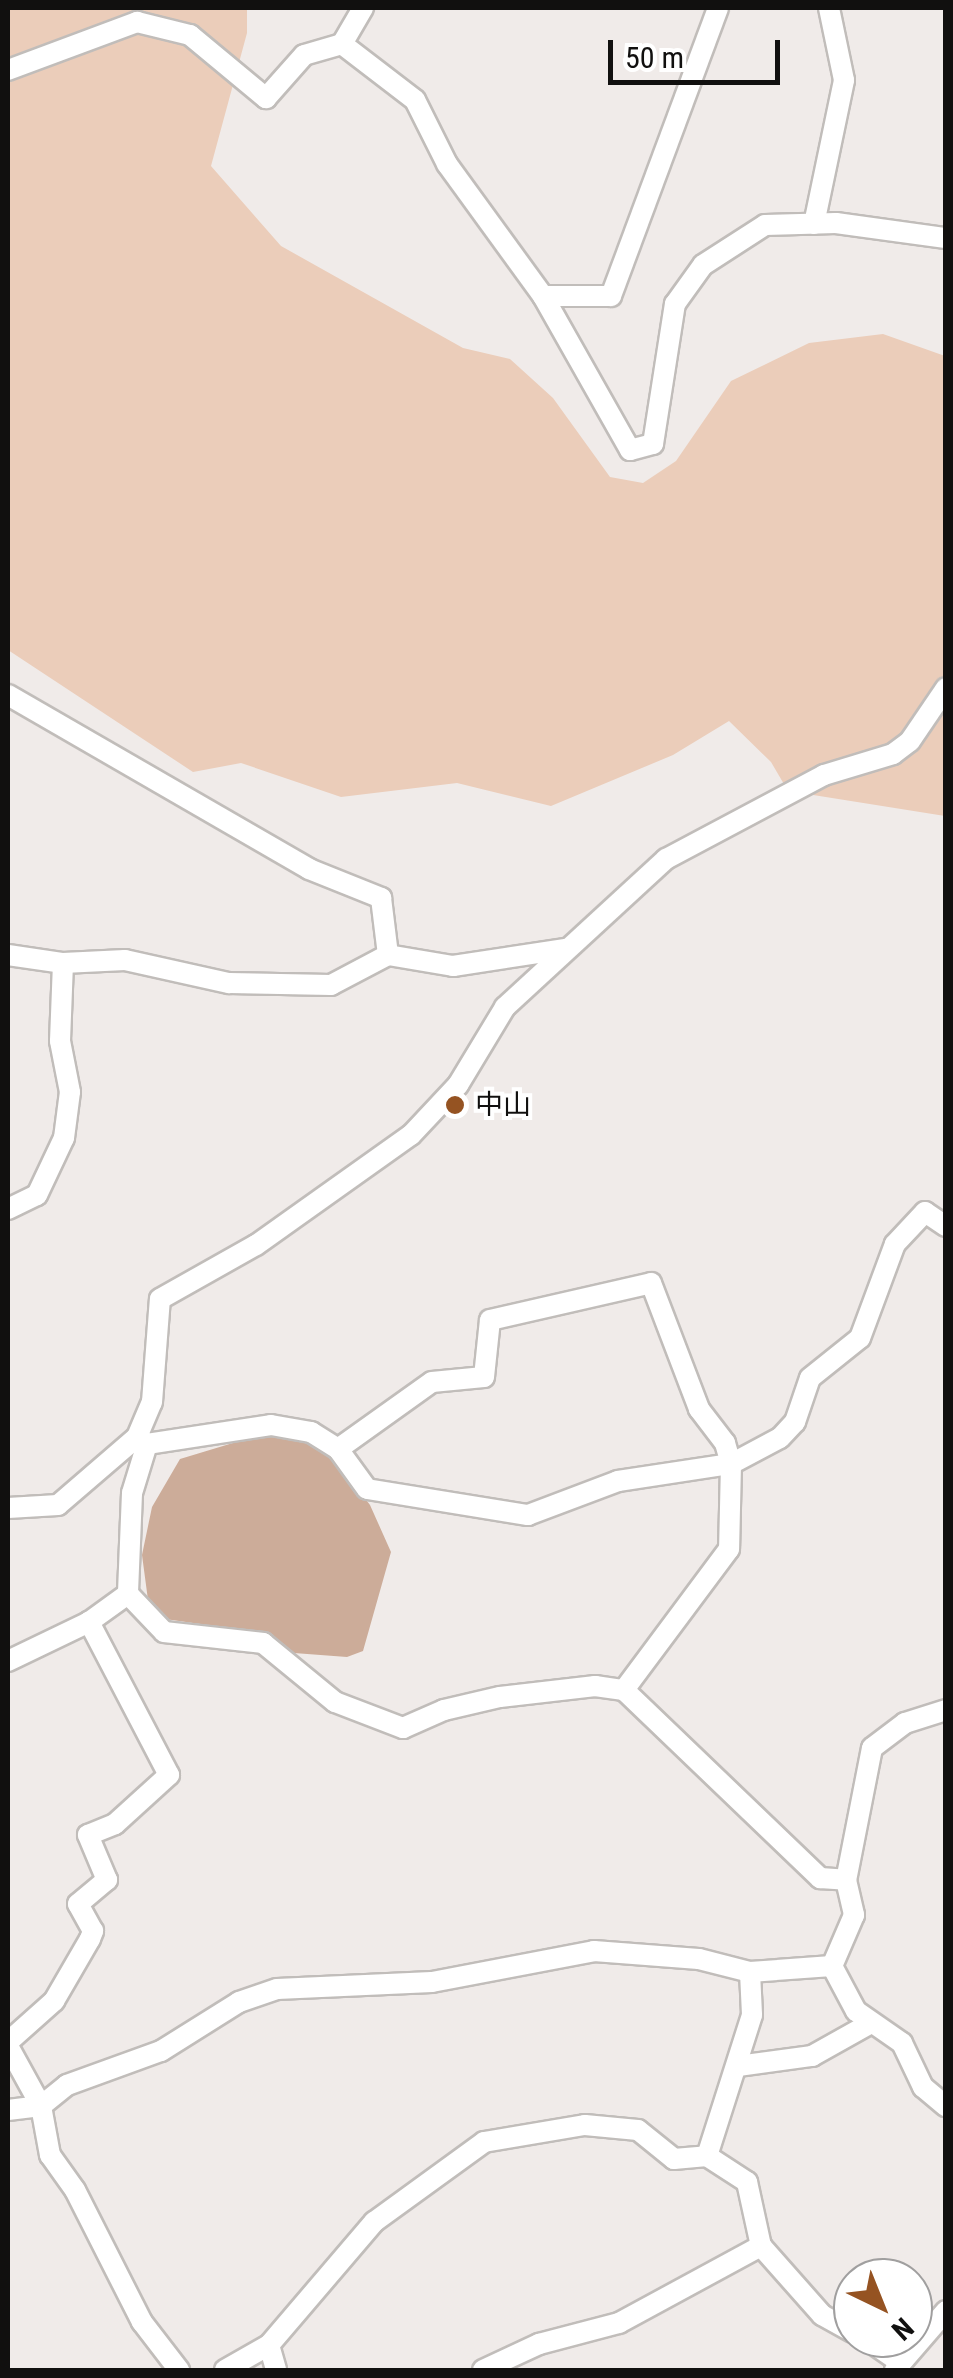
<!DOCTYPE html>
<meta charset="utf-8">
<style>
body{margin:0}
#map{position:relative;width:953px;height:2378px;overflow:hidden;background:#f0ebe9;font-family:"Roboto Condensed","Noto Sans JP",sans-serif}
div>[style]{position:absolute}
.green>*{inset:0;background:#ebcdba}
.water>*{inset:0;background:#ccac99}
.roads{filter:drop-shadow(2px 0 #c1bdba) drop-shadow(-2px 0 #c1bdba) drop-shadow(0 2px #c1bdba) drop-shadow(0 -2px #c1bdba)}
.minor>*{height:20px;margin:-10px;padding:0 10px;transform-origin:10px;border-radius:10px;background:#fff}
.dots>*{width:28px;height:28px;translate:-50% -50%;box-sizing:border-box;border:5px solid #fff;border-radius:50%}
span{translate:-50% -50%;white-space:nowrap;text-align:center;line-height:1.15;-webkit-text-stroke:8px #fff;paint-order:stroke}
.poi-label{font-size:28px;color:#11100f}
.left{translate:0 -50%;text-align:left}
.frame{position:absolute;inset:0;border:10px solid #11100f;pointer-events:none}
.north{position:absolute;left:833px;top:2258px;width:100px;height:100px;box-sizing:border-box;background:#fff;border:2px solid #a09f9f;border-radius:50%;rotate:137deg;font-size:28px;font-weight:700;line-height:40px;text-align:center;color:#11100f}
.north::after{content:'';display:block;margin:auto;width:35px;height:45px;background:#955322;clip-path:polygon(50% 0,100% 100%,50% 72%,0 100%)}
.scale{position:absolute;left:608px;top:40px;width:172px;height:45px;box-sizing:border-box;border:5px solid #11100f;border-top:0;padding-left:12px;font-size:30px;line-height:35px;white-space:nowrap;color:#11100f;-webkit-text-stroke:8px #fff;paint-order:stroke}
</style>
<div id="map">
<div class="green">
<i style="clip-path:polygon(8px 8px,247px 8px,247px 33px,211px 166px,281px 246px,463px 348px,510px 359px,553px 398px,610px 477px,643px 483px,676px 461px,731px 381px,809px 343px,883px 334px,945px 356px,945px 816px,788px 791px,771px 762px,729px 721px,673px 755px,551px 806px,457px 783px,341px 797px,241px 763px,193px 772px,8px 650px)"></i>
</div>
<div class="water">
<i style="clip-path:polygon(259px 1435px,298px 1435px,333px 1456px,370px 1505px,391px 1552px,363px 1651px,347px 1657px,294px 1653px,270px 1634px,165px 1619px,148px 1600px,142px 1555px,152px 1507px,180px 1459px)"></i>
</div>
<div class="roads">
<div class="minor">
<i style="left:342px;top:44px;width:92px;rotate:37.5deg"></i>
<i style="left:415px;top:100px;width:72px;rotate:63.4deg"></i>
<i style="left:447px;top:164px;width:163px;rotate:54deg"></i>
<i style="left:543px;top:296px;width:177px;rotate:60.5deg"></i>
<i style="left:630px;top:450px;width:24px;rotate:-15deg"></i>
<i style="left:653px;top:444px;width:142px;rotate:-81.1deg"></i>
<i style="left:675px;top:304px;width:48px;rotate:-54.3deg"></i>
<i style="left:703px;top:265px;width:74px;rotate:-32.8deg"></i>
<i style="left:765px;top:225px;width:71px;rotate:-1.6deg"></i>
<i style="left:836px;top:223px;width:111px;rotate:7.8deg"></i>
<i style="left:8px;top:70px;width:138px;rotate:-20.4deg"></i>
<i style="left:137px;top:22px;width:55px;rotate:13.8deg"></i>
<i style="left:190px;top:35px;width:99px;rotate:39.7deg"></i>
<i style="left:266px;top:98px;width:57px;rotate:-48.5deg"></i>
<i style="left:304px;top:55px;width:40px;rotate:-16deg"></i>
<i style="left:342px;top:44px;width:42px;rotate:-59.7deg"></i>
<i style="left:814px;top:224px;width:147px;rotate:-78.2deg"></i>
<i style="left:844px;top:80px;width:74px;rotate:-101.8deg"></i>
<i style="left:543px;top:296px;width:68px"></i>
<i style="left:611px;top:296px;width:307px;rotate:-69.6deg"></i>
<i style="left:8px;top:695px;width:348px;rotate:30deg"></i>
<i style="left:309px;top:869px;width:78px;rotate:21.9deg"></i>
<i style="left:381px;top:898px;width:57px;rotate:83deg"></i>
<i style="left:8px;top:955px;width:56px;rotate:8.3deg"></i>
<i style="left:63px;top:963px;width:62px;rotate:-2.8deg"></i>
<i style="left:125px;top:960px;width:107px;rotate:12.5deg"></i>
<i style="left:229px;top:983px;width:102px;rotate:1.1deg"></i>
<i style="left:331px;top:985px;width:64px;rotate:-27.8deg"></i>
<i style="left:388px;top:955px;width:66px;rotate:9.6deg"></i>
<i style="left:453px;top:966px;width:112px;rotate:-8.7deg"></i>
<i style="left:8px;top:1209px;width:32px;rotate:-26deg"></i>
<i style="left:37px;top:1195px;width:63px;rotate:-64.7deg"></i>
<i style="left:64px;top:1138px;width:46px;rotate:-82.6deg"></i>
<i style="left:70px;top:1092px;width:52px;rotate:-101.1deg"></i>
<i style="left:60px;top:1041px;width:78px;rotate:-87.8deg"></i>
<i style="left:139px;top:1438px;width:10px;rotate:37deg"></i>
<i style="left:147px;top:1444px;width:125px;rotate:-8.7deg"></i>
<i style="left:271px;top:1425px;width:41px;rotate:9.9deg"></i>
<i style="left:311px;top:1432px;width:32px;rotate:32deg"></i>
<i style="left:338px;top:1449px;width:49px;rotate:54.1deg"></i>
<i style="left:367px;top:1489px;width:163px;rotate:9.2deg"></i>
<i style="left:528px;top:1515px;width:96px;rotate:-20.7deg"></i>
<i style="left:618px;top:1481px;width:114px;rotate:-8.6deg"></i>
<i style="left:731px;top:1464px;width:55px;rotate:-28deg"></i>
<i style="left:780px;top:1438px;width:22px;rotate:-47deg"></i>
<i style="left:795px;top:1422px;width:46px;rotate:-71.2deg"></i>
<i style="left:810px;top:1378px;width:64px;rotate:-38.7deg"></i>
<i style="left:860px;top:1338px;width:100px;rotate:-69.6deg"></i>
<i style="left:895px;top:1244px;width:44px;rotate:-46.8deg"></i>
<i style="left:925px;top:1212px;width:25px;rotate:34deg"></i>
<i style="left:147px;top:1444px;width:51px;rotate:107deg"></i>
<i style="left:132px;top:1493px;width:101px;rotate:92.3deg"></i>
<i style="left:128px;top:1594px;width:52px;rotate:46.5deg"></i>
<i style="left:164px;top:1632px;width:100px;rotate:6.3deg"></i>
<i style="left:263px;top:1643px;width:93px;rotate:39.3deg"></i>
<i style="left:335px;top:1702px;width:73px;rotate:20.9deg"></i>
<i style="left:403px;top:1728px;width:45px;rotate:-23.7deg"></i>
<i style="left:444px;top:1710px;width:57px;rotate:-13.1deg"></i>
<i style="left:500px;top:1697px;width:96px;rotate:-6.6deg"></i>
<i style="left:595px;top:1686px;width:29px;rotate:8deg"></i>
<i style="left:624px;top:1690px;width:272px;rotate:43.8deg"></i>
<i style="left:820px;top:1878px;width:26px;rotate:4deg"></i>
<i style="left:338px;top:1449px;width:115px;rotate:-35.5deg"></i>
<i style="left:432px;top:1382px;width:52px;rotate:-5.5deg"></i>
<i style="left:484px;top:1377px;width:57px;rotate:-84deg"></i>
<i style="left:490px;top:1320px;width:165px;rotate:-12.9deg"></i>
<i style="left:651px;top:1283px;width:135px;rotate:69.1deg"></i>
<i style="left:699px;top:1409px;width:43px;rotate:52.6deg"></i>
<i style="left:725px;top:1443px;width:22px;rotate:74deg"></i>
<i style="left:731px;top:1464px;width:85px;rotate:91.3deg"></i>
<i style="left:729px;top:1549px;width:176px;rotate:126.7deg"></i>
<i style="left:8px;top:1508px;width:50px;rotate:-3.4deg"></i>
<i style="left:58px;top:1505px;width:104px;rotate:-40.7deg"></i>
<i style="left:137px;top:1437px;width:38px;rotate:-67deg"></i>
<i style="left:152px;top:1402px;width:103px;rotate:-85.6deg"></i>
<i style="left:160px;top:1299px;width:110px;rotate:-29.4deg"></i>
<i style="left:256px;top:1245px;width:190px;rotate:-35.4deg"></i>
<i style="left:411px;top:1135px;width:69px;rotate:-46.8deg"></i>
<i style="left:458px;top:1085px;width:91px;rotate:-58.9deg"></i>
<i style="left:505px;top:1007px;width:219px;rotate:-42.6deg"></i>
<i style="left:666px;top:859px;width:179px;rotate:-28deg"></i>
<i style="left:824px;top:775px;width:72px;rotate:-16.9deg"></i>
<i style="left:893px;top:754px;width:21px;rotate:-37deg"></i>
<i style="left:910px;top:741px;width:64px;rotate:-55.8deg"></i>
<i style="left:8px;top:1661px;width:90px;rotate:-25.7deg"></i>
<i style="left:89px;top:1622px;width:48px;rotate:-35.7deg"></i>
<i style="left:946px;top:1710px;width:43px;rotate:162.4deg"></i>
<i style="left:905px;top:1723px;width:41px;rotate:142.9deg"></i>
<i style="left:872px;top:1748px;width:135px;rotate:101.1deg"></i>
<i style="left:846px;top:1880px;width:36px;rotate:77deg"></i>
<i style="left:854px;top:1915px;width:56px;rotate:113.3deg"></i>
<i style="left:832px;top:1966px;width:51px;rotate:61.9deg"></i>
<i style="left:856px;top:2011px;width:56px;rotate:34.8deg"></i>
<i style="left:902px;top:2043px;width:49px;rotate:64.5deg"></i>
<i style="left:923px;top:2087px;width:30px;rotate:40deg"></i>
<i style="left:750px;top:1972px;width:43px;rotate:87.3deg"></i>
<i style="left:752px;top:2015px;width:148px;rotate:107.7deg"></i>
<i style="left:707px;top:2156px;width:48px;rotate:33deg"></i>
<i style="left:747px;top:2182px;width:66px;rotate:77.7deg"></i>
<i style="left:761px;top:2246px;width:92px;rotate:48.5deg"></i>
<i style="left:822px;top:2315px;width:35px;rotate:29deg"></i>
<i style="left:8px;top:2042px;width:62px;rotate:-41.7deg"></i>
<i style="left:54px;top:2001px;width:72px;rotate:-59.9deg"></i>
<i style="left:90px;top:1939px;width:9px;rotate:-69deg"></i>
<i style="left:93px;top:1931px;width:31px;rotate:-119deg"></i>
<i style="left:78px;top:1904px;width:38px;rotate:-40deg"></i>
<i style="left:107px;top:1880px;width:49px;rotate:-112.9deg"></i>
<i style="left:88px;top:1835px;width:29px;rotate:-22deg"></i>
<i style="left:115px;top:1824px;width:73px;rotate:-42.2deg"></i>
<i style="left:169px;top:1775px;width:173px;rotate:-117.6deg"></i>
<i style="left:8px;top:2046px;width:68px;rotate:61.2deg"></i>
<i style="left:41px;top:2106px;width:50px;rotate:79.6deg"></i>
<i style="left:50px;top:2155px;width:43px;rotate:54.5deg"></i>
<i style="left:75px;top:2190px;width:148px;rotate:63.1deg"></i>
<i style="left:142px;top:2322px;width:61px;rotate:52.4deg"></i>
<i style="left:738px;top:2066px;width:75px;rotate:-7.7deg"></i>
<i style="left:812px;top:2056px;width:65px;rotate:-29.3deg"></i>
<i style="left:8px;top:2110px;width:33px;rotate:-7deg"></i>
<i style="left:41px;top:2106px;width:33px;rotate:-39deg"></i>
<i style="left:67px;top:2085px;width:100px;rotate:-19.9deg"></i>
<i style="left:161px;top:2051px;width:92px;rotate:-32.1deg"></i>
<i style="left:239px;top:2002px;width:40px;rotate:-18.9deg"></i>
<i style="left:277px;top:1989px;width:155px;rotate:-2.6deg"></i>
<i style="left:432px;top:1982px;width:165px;rotate:-10.8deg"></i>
<i style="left:594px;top:1951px;width:105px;rotate:4.4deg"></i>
<i style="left:699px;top:1959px;width:53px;rotate:14.3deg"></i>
<i style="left:750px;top:1972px;width:82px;rotate:-4.2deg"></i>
<i style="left:865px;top:2338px;width:44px;rotate:34.8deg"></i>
<i style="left:269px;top:2345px;width:162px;rotate:-49.5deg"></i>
<i style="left:374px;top:2222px;width:136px;rotate:-36deg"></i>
<i style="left:484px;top:2142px;width:102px;rotate:-9.6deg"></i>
<i style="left:585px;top:2125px;width:53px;rotate:5.4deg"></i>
<i style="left:638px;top:2130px;width:46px;rotate:38.9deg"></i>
<i style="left:674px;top:2159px;width:33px;rotate:-5deg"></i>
<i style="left:225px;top:2370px;width:51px;rotate:-29.6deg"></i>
<i style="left:269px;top:2345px;width:26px;rotate:74deg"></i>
<i style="left:483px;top:2370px;width:62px;rotate:-24.9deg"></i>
<i style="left:539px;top:2344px;width:83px;rotate:-14.7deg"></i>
<i style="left:619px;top:2323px;width:162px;rotate:-28.5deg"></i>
<i style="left:895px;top:2370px;width:78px;rotate:-49.2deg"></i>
</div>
</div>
<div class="dots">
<i style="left:455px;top:1105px;background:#955322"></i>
</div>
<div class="poi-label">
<span class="left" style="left:475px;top:1105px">中山</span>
</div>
<div class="frame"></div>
<div class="north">N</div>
<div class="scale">50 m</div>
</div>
